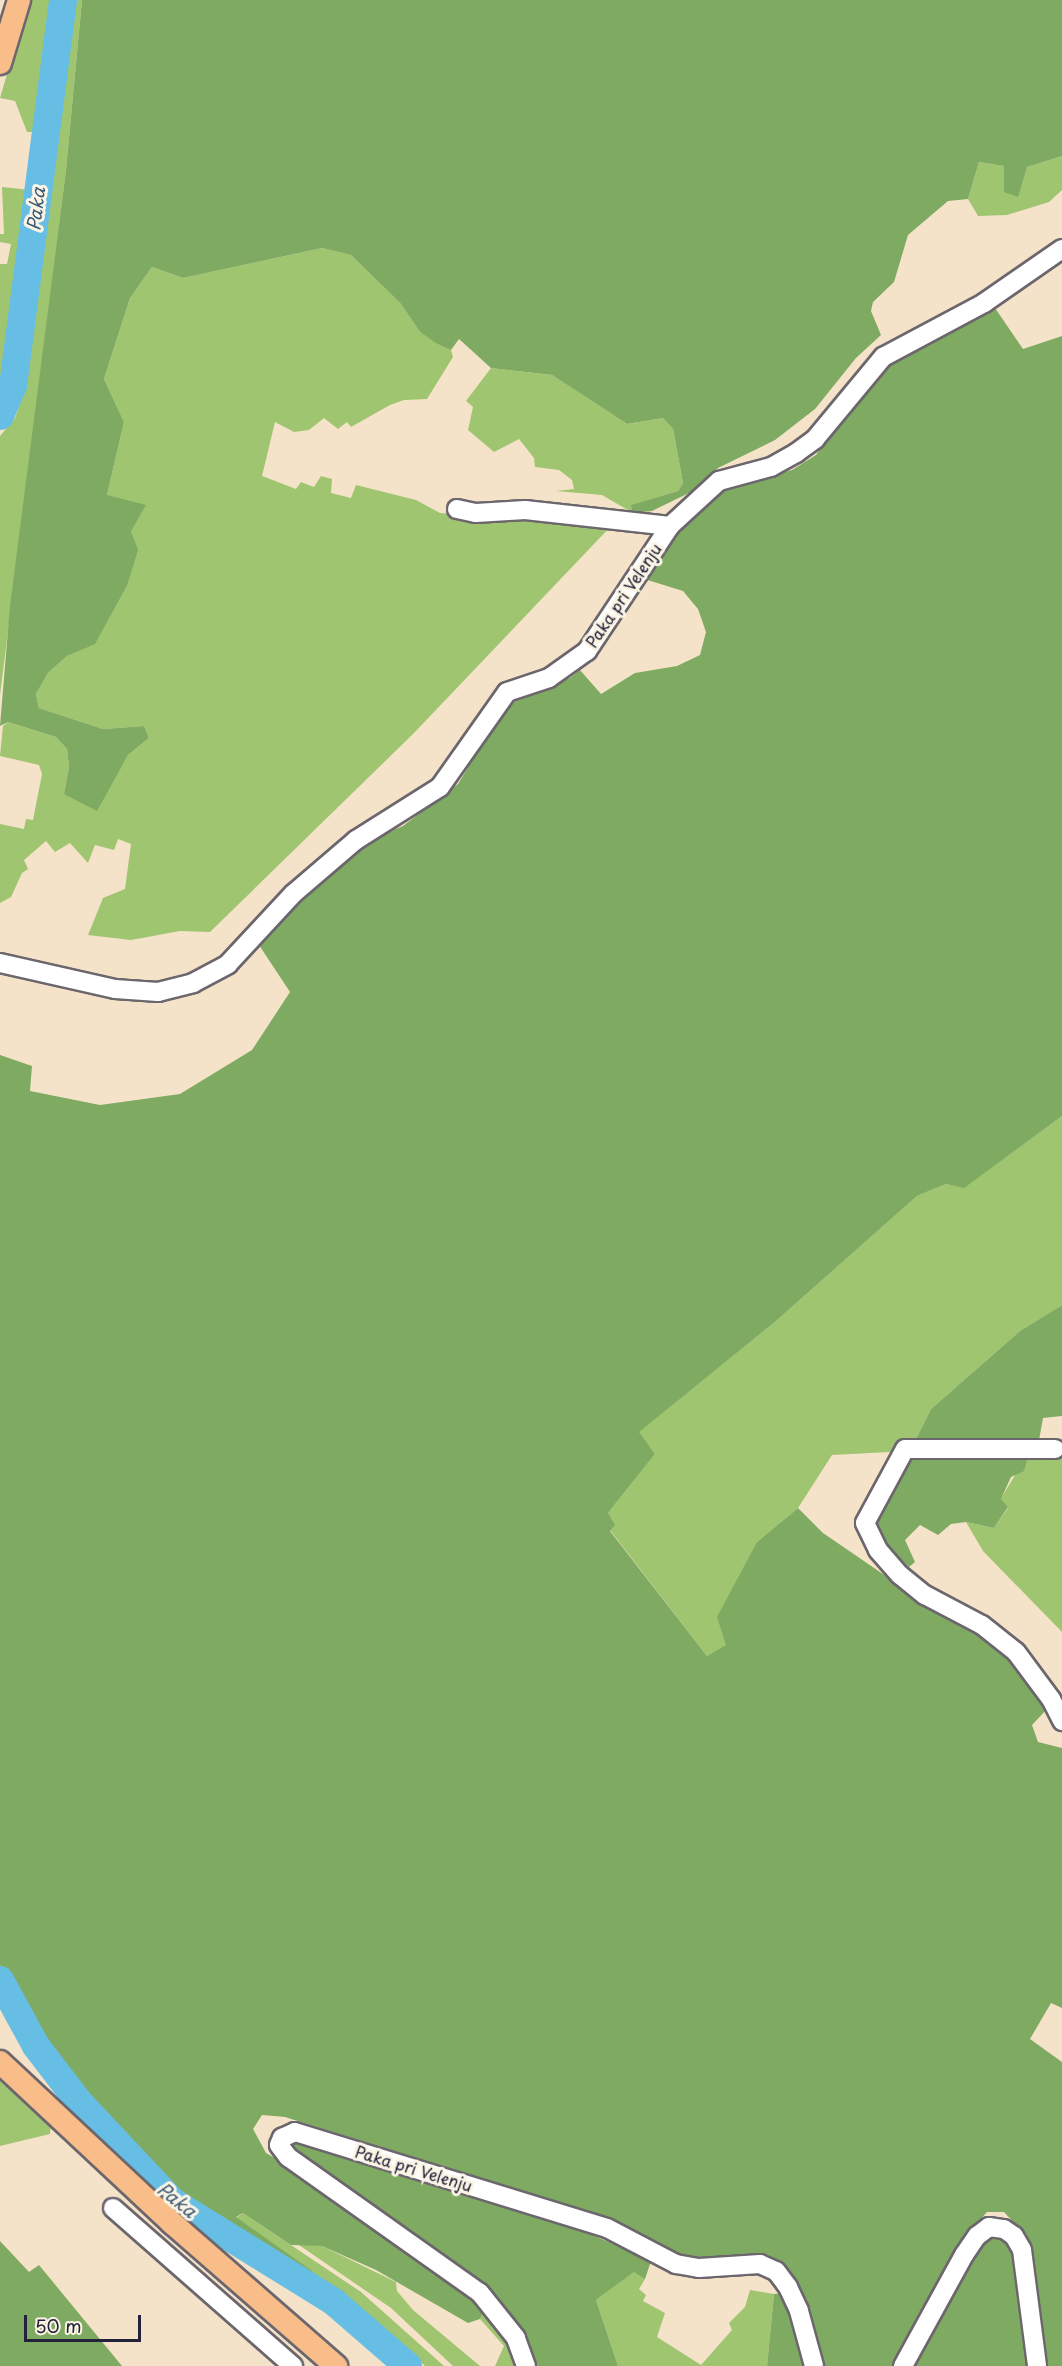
<!DOCTYPE html>
<style>
body{margin:0}
#map{position:relative;width:1062px;height:2366px;overflow:hidden;background:#f5e3c9;font-family:"Playpen Sans",sans-serif}
div>[style]{position:absolute}
.green>*{inset:0;background:#9fc570}
.forest>*{inset:0;background:#7faa62}
.river>*{height:28px;margin:-14px;padding:0 14px;transform-origin:14px;border-radius:14px;background:#67bee4}
.roads{filter:drop-shadow(2px 0 #6c666d) drop-shadow(-2px 0 #6c666d) drop-shadow(0 2px #6c666d) drop-shadow(0 -2px #6c666d)}
.minor>*{height:18px;margin:-9px;padding:0 9px;transform-origin:9px;border-radius:9px;background:#fff}
.major>*{height:22px;margin:-11px;padding:0 11px;transform-origin:11px;border-radius:11px;background:#f8bd88}
span{translate:-50% -50%;white-space:nowrap;text-align:center;line-height:1.15;-webkit-text-stroke:6px #fcf5e5;paint-order:stroke}
.street-label{font-size:16px;color:#22223b}
.water-label{font-size:18px;color:#3a5976;font-style:italic}
.scale{position:absolute;left:24px;top:2315px;width:117px;height:27px;box-sizing:border-box;border:3px solid #22223b;border-top:0;padding-left:8px;font-size:18px;line-height:21px;white-space:nowrap;color:#22223b;-webkit-text-stroke:4px #fcf5e5;paint-order:stroke}
</style>
<div id="map">
<div class="green">
<i style="clip-path:polygon(29px 0,82px 0,66px 170px,0 695px,0 436px,15px 418px,20px 404px,44px 217px,47px 159px,45px 132px,27px 132px,15px 101px,0 98px)"></i>
<i style="clip-path:polygon(1062px 156px,1062px 190px,1049px 202px,1007px 215px,978px 216px,968px 199px,979px 162px,1005px 166px,1004px 192px,1027px 167px)"></i>
<i style="clip-path:polygon(2px 187px,31px 190px,8px 382px,0 397px,0 264px,7px 264px,11px 244px,0 242px,0 234px,4px 234px)"></i>
<i style="clip-path:polygon(322px 248px,351px 255px,401px 304px,420px 332px,451px 350px,453px 357px,427px 399px,404px 400px,390px 405px,351px 427px,347px 422px,338px 429px,324px 418px,309px 430px,294px 432px,275px 422px,262px 476px,296px 489px,301px 482px,314px 487px,321px 476px,332px 479px,331px 493px,351px 498px,356px 485px,416px 500px,440px 513px,613px 524px,413px 734px,210px 932px,180px 931px,131px 940px,88px 935px,103px 898px,125px 889px,131px 844px,118px 839px,114px 850px,95px 845px,88px 863px,70px 843px,55px 852px,46px 841px,24px 860px,28px 869px,22px 873px,11px 897px,0 903px,0 824px,24px 829px,26px 819px,33px 820px,42px 774px,39px 765px,0 756px,3px 726px,8px 722px,56px 737px,67px 749px,69px 767px,64px 794px,105px 793px,128px 755px,149px 738px,144px 726px,103px 729px,39px 708px,36px 694px,48px 673px,67px 656px,95px 643px,127px 586px,137px 550px,131px 531px,107px 495px,124px 422px,104px 379px,130px 298px,152px 267px,183px 278px)"></i>
<i style="clip-path:polygon(491px 368px,552px 375px,627px 424px,663px 418px,673px 429px,683px 483px,678px 491px,632px 505px,633px 513px,602px 495px,556px 491px,574px 489px,572px 480px,559px 470px,535px 467px,534px 458px,519px 439px,494px 452px,468px 430px,473px 407px,466px 401px)"></i>
<i style="clip-path:polygon(1062px 1116px,1062px 1305px,1020px 1331px,931px 1409px,916px 1439px,890px 1452px,832px 1455px,798px 1508px,757px 1542px,727px 1645px,707px 1656px,610px 1530px,608px 1513px,655px 1454px,638px 1432px,776px 1321px,917px 1196px,946px 1184px,964px 1187px)"></i>
<i style="clip-path:polygon(1062px 1450px,1062px 1632px,983px 1551px,966px 1522px,994px 1528px,1008px 1508px,1000px 1500px,1029px 1452px)"></i>
<i style="clip-path:polygon(0 2075px,51px 2124px,50px 2134px,0 2146px)"></i>
<i style="clip-path:polygon(243px 2213px,361px 2292px,444px 2366px,425px 2366px,381px 2327px,311px 2281px,315px 2277px,236px 2218px)"></i>
<i style="clip-path:polygon(296px 2243px,322px 2246px,396px 2282px,397px 2291px,413px 2310px,480px 2366px,453px 2366px,391px 2308px)"></i>
<i style="clip-path:polygon(635px 2271px,645px 2279px,639px 2289px,646px 2295px,643px 2301px,665px 2313px,657px 2337px,701px 2365px,732px 2330px,729px 2323px,745px 2307px,750px 2290px,774px 2294px,767px 2366px,618px 2366px,596px 2300px)"></i>
<i style="clip-path:polygon(486px 2307px,504px 2329px,520px 2366px,495px 2366px,504px 2346px,480px 2319px)"></i>
</div>
<div class="forest">
<i style="clip-path:polygon(82px 0,1062px 0,1062px 156px,1027px 167px,1018px 197px,1004px 192px,1004px 166px,979px 162px,968px 199px,948px 201px,908px 235px,894px 282px,873px 302px,871px 311px,881px 335px,856px 358px,815px 409px,775px 440px,718px 468px,695px 490px,652px 511px,633px 513px,631px 505px,678px 491px,683px 483px,673px 429px,663px 418px,627px 424px,552px 375px,491px 368px,459px 339px,451px 350px,436px 343px,420px 332px,401px 304px,351px 255px,322px 248px,183px 278px,152px 267px,130px 298px,104px 379px,124px 422px,107px 495px,146px 505px,131px 531px,138px 550px,127px 586px,95px 644px,67px 656px,48px 673px,36px 694px,39px 708px,103px 729px,144px 726px,149px 738px,128px 755px,97px 811px,64px 794px,69px 767px,67px 749px,56px 737px,8px 722px,0 726px,10px 606px,66px 170px)"></i>
<i style="clip-path:polygon(993px 305px,1023px 349px,1062px 336px,1062px 1116px,964px 1188px,946px 1184px,917px 1196px,776px 1321px,639px 1432px,655px 1454px,608px 1513px,615px 1525px,610px 1531px,707px 1656px,726px 1645px,717px 1617px,757px 1542px,798px 1508px,823px 1533px,934px 1609px,984px 1636px,1015px 1662px,1047px 1709px,1032px 1725px,1038px 1742px,1062px 1748px,1062px 2008px,1051px 2003px,1030px 2039px,1062px 2062px,1062px 2366px,1045px 2366px,1027px 2248px,1017px 2226px,1004px 2212px,987px 2212px,967px 2234px,896px 2366px,821px 2366px,793px 2285px,769px 2255px,754px 2253px,735px 2260px,686px 2262px,596px 2214px,285px 2117px,262px 2115px,253px 2129px,266px 2153px,299px 2172px,486px 2307px,480px 2319px,468px 2323px,376px 2270px,322px 2246px,291px 2245px,243px 2213px,236px 2217px,312px 2271px,315px 2277px,311px 2281px,177px 2195px,129px 2153px,44px 2047px,0 1965px,0 1055px,32px 1066px,30px 1091px,100px 1105px,180px 1094px,252px 1050px,290px 992px,257px 942px,333px 866px,370px 840px,403px 826px,458px 784px,500px 715px,527px 691px,570px 678px,580px 670px,601px 694px,635px 673px,677px 666px,700px 655px,706px 632px,698px 609px,683px 591px,641px 578px,681px 526px,712px 495px,729px 487px,792px 470px,816px 455px,869px 377px,903px 352px)"></i>
<i style="clip-path:polygon(1062px 1305px,1062px 1416px,1043px 1418px,1038px 1446px,916px 1439px,931px 1409px,1020px 1331px)"></i>
<i style="clip-path:polygon(1029px 1452px,1024px 1471px,1011px 1477px,1001px 1499px,1008px 1507px,994px 1528px,966px 1522px,951px 1524px,938px 1535px,920px 1525px,905px 1540px,915px 1562px,909px 1567px,869px 1533px,910px 1454px)"></i>
<i style="clip-path:polygon(293px 2138px,586px 2232px,651px 2261px,645px 2279px,634px 2272px,596px 2300px,618px 2366px,531px 2366px,525px 2343px,396px 2224px,289px 2145px)"></i>
<i style="clip-path:polygon(1008px 2234px,1016px 2257px,1027px 2366px,910px 2366px,984px 2237px)"></i>
<i style="clip-path:polygon(0 2241px,29px 2272px,39px 2265px,122px 2366px,0 2366px)"></i>
<i style="clip-path:polygon(784px 2293px,788px 2300px,807px 2366px,767px 2366px,774px 2294px)"></i>
</div>
<div class="river">
<i style="left:0;top:416px;width:33px;rotate:-67deg"></i>
<i style="left:13px;top:386px;width:389px;rotate:-82.6deg"></i>
<i style="left:0;top:1980px;width:75px;rotate:61.4deg"></i>
<i style="left:36px;top:2046px;width:69px;rotate:52.6deg"></i>
<i style="left:78px;top:2101px;width:139px;rotate:46.8deg"></i>
<i style="left:173px;top:2202px;width:190px;rotate:31.8deg"></i>
<i style="left:334px;top:2302px;width:98px;rotate:40.9deg"></i>
</div>
<div class="roads">
<div class="minor">
<i style="left:457px;top:509px;width:19px;rotate:12deg"></i>
<i style="left:476px;top:513px;width:49px;rotate:-3.5deg"></i>
<i style="left:525px;top:510px;width:146px;rotate:6.3deg"></i>
<i style="left:0;top:963px;width:118px;rotate:12.7deg"></i>
<i style="left:115px;top:989px;width:43px;rotate:4deg"></i>
<i style="left:158px;top:992px;width:36px;rotate:-14deg"></i>
<i style="left:193px;top:983px;width:40px;rotate:-28deg"></i>
<i style="left:228px;top:964px;width:96px;rotate:-47.1deg"></i>
<i style="left:293px;top:894px;width:83px;rotate:-40.6deg"></i>
<i style="left:356px;top:840px;width:99px;rotate:-32.2deg"></i>
<i style="left:440px;top:787px;width:116px;rotate:-54.8deg"></i>
<i style="left:507px;top:692px;width:44px;rotate:-18.4deg"></i>
<i style="left:549px;top:678px;width:47px;rotate:-35.4deg"></i>
<i style="left:587px;top:651px;width:150px;rotate:-56.4deg"></i>
<i style="left:670px;top:526px;width:67px;rotate:-42.6deg"></i>
<i style="left:719px;top:481px;width:54px;rotate:-15.1deg"></i>
<i style="left:771px;top:467px;width:29px;rotate:-29deg"></i>
<i style="left:796px;top:453px;width:24px;rotate:-36deg"></i>
<i style="left:815px;top:439px;width:107px;rotate:-50.3deg"></i>
<i style="left:883px;top:357px;width:115px;rotate:-28.1deg"></i>
<i style="left:984px;top:303px;width:95px;rotate:-34.7deg"></i>
<i style="left:1055px;top:1449px;width:150px;rotate:180deg"></i>
<i style="left:905px;top:1449px;width:84px;rotate:118.4deg"></i>
<i style="left:865px;top:1523px;width:30px;rotate:64deg"></i>
<i style="left:878px;top:1550px;width:33px;rotate:49deg"></i>
<i style="left:900px;top:1575px;width:32px;rotate:39deg"></i>
<i style="left:925px;top:1595px;width:64px;rotate:27.8deg"></i>
<i style="left:982px;top:1625px;width:43px;rotate:38.5deg"></i>
<i style="left:1016px;top:1652px;width:59px;rotate:53.3deg"></i>
<i style="left:1051px;top:1699px;width:25px;rotate:63deg"></i>
<i style="left:113px;top:2208px;width:240px;rotate:41.3deg"></i>
<i style="left:526px;top:2366px;width:30px;rotate:-110deg"></i>
<i style="left:516px;top:2338px;width:58px;rotate:-128.7deg"></i>
<i style="left:480px;top:2293px;width:235px;rotate:-144.7deg"></i>
<i style="left:288px;top:2157px;width:15px;rotate:-127deg"></i>
<i style="left:279px;top:2145px;width:8px;rotate:-67deg"></i>
<i style="left:282px;top:2138px;width:14px;rotate:-25deg"></i>
<i style="left:295px;top:2132px;width:326px;rotate:17.1deg"></i>
<i style="left:607px;top:2228px;width:78px;rotate:27.6deg"></i>
<i style="left:676px;top:2264px;width:23px;rotate:10deg"></i>
<i style="left:699px;top:2268px;width:61px;rotate:-3.8deg"></i>
<i style="left:760px;top:2264px;width:17px;rotate:24deg"></i>
<i style="left:776px;top:2271px;width:20px;rotate:53deg"></i>
<i style="left:788px;top:2287px;width:26px;rotate:65deg"></i>
<i style="left:799px;top:2311px;width:57px;rotate:74.7deg"></i>
<i style="left:903px;top:2366px;width:127px;rotate:-61.2deg"></i>
<i style="left:964px;top:2255px;width:23px;rotate:-56deg"></i>
<i style="left:977px;top:2236px;width:15px;rotate:-37deg"></i>
<i style="left:989px;top:2227px;width:15px;rotate:8deg"></i>
<i style="left:1004px;top:2229px;width:12px;rotate:35deg"></i>
<i style="left:1014px;top:2236px;width:16px;rotate:60deg"></i>
<i style="left:1022px;top:2250px;width:117px;rotate:82.6deg"></i>
</div>
<div class="major">
<i style="left:0;top:63px;width:66px;rotate:-73.2deg"></i>
<i style="left:0;top:2062px;width:236px;rotate:43.1deg"></i>
<i style="left:172px;top:2223px;width:218px;rotate:41.1deg"></i>
</div>
</div>
<div class="street-label">
<span style="left:623px;top:595px;rotate:-56deg">Paka pri Velenju</span>
<span style="left:414px;top:2168px;rotate:17deg">Paka pri Velenju</span>
</div>
<div class="water-label">
<span style="left:36px;top:209px;rotate:-83deg">Paka</span>
<span style="left:177px;top:2200px;rotate:39deg">Paka</span>
</div>
<div class="scale">50 m</div>
</div>
